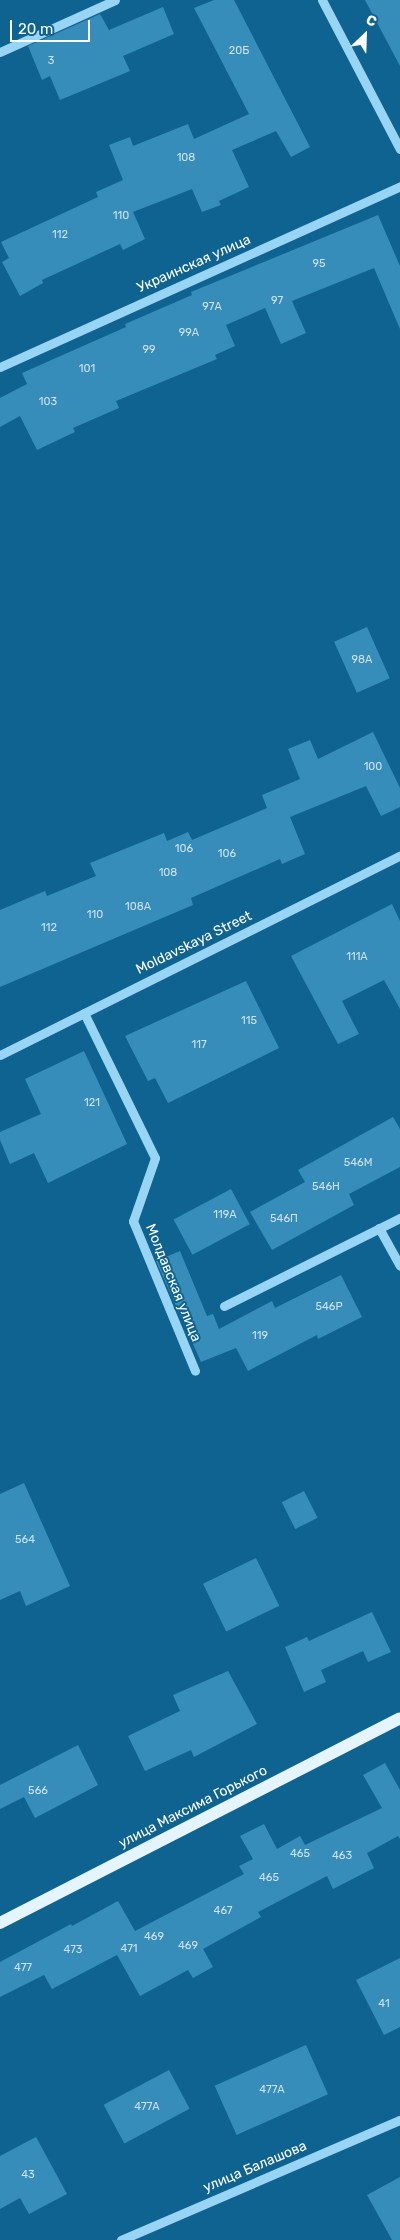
<!DOCTYPE html>
<meta charset="utf-8">
<style>
body{margin:0}
#map{position:relative;width:400px;height:2240px;overflow:hidden;background:#0f6390;font-family:Rubik,sans-serif}
div>[style]{position:absolute}
.building>*{inset:0;background:#378db9;transform-origin:0 0}
.minor>*{height:9px;margin:-4.5px;padding:0 4.5px;transform-origin:4.5px;border-radius:4.5px;background:#98d5f4}
.major>*{height:12px;margin:-6px;padding:0 6px;transform-origin:6px;border-radius:6px;background:#e5f5ff}
span{translate:-50% -50%;white-space:nowrap;text-align:center;line-height:1.15;-webkit-text-stroke:4px #0f6390;paint-order:stroke}
.number-label{font-size:11px;color:#cde2ee}
.number-label span{-webkit-text-stroke-width:0}
.street-label{font-size:14px;color:#fff}
.north{position:absolute;left:340px;top:10px;width:50px;height:50px;-webkit-text-stroke:4px #0f6390;paint-order:stroke;rotate:24deg;font-size:14px;font-weight:700;line-height:20px;text-align:center;color:#fff}
.north::after{content:'';display:block;margin:auto;width:18px;height:22px;background:#fff;clip-path:polygon(50% 0,100% 100%,50% 72%,0 100%)}
.scale{position:absolute;left:10px;top:20px;width:80px;height:22px;box-sizing:border-box;border:2px solid #fff;border-top:0;padding-left:6px;font-size:15px;line-height:18px;white-space:nowrap;color:#fff;-webkit-text-stroke:4px #0f6390;paint-order:stroke}
</style>
<div id="map">
<div class="building">
<i style="clip-path:polygon(214px 0,234px 0,310px 147px,291px 157px,276px 131px,232px 150px,249px 187px,219px 201px,221px 205px,202px 212px,192px 189px,133px 212px,145px 239px,123px 250px,120px 244px,42px 280px,43px 283px,20px 296px,2px 262px,9px 258px,1px 242px,98px 197px,96px 192px,123px 180px,109px 145px,130px 137px,133px 146px,188px 124px,194px 139px,249px 114px,194px 8px)"></i>
<i style="clip-path:polygon(365px 0,400px 0,400px 66px)"></i>
<i style="clip-path:polygon(163px 7px,174px 34px,123px 56px,130px 71px,60px 100px,50px 76px,42px 80px,28px 46px,100px 14px,109px 30px)"></i>
<i style="clip-path:polygon(378px 215px,400px 266px,400px 329px,374px 268px,292px 301px,306px 333px,281px 344px,265px 308px,226px 325px,235px 346px,215px 355px,217px 359px,116px 401px,119px 408px,73px 428px,75px 432px,37px 450px,20px 416px,0 427px,0 398px,27px 384px,22px 373px,126px 327px,125px 324px,192px 295px,191px 292px)"></i>
<i style="left:367px;top:627px;width:56px;height:36px;rotate:66deg"></i>
<i style="clip-path:polygon(373px 732px,400px 788px,400px 807px,381px 816px,366px 786px,290px 817px,305px 854px,282px 864px,280px 859px,191px 898px,193px 905px,0 987px,0 910px,45px 891px,47px 896px,96px 876px,90px 863px,164px 833px,167px 841px,188px 832px,192px 840px,267px 808px,262px 795px,300px 779px,288px 749px,310px 740px,318px 759px)"></i>
<i style="clip-path:polygon(392px 904px,400px 921px,400px 1009px,384px 980px,342px 1001px,359px 1034px,338px 1044px,291px 956px)"></i>
<i style="clip-path:polygon(246px 981px,279px 1048px,168px 1103px,155px 1078px,148px 1081px,125px 1036px)"></i>
<i style="clip-path:polygon(84px 1051px,127px 1144px,48px 1183px,34px 1153px,10px 1164px,0 1140px,0 1132px,41px 1114px,25px 1079px)"></i>
<i style="clip-path:polygon(393px 1117px,400px 1129px,400px 1167px,349px 1194px,354px 1205px,272px 1250px,250px 1212px,305px 1182px,298px 1170px)"></i>
<i style="left:231px;top:1189px;width:40px;height:65px;rotate:62deg"></i>
<i style="clip-path:polygon(180px 1251px,207px 1316px,213px 1314px,219px 1329px,272px 1301px,275px 1308px,341px 1275px,362px 1317px,318px 1339px,317px 1335px,248px 1371px,236px 1348px,201px 1362px,156px 1261px)"></i>
<i style="clip-path:polygon(24px 1483px,70px 1586px,26px 1606px,20px 1591px,0 1600px,0 1494px)"></i>
<i style="left:304px;top:1491px;width:30px;height:25px;rotate:63deg"></i>
<i style="left:256px;top:1558px;width:53px;height:59px;rotate:64deg"></i>
<i style="clip-path:polygon(372px 1612px,391px 1652px,368px 1662px,363px 1651px,321px 1670px,326px 1682px,304px 1692px,285px 1647px,307px 1637px,309px 1641px)"></i>
<i style="clip-path:polygon(228px 1671px,257px 1724px,194px 1757px,191px 1750px,145px 1771px,128px 1736px,180px 1711px,173px 1695px)"></i>
<i style="clip-path:polygon(78px 1745px,98px 1785px,35px 1818px,24px 1797px,0 1809px,0 1785px)"></i>
<i style="clip-path:polygon(385px 1763px,400px 1790px,400px 1839px,398px 1836px,367px 1853px,374px 1868px,333px 1889px,327px 1876px,258px 1912px,261px 1917px,203px 1949px,213px 1967px,193px 1978px,188px 1970px,140px 1996px,117px 1955px,52px 1989px,44px 1975px,0 1997px,0 1962px,71px 1924px,72px 1926px,118px 1901px,135px 1931px,244px 1874px,239px 1866px,253px 1859px,240px 1836px,264px 1824px,277px 1849px,300px 1836px,305px 1845px,382px 1808px,363px 1775px)"></i>
<i style="clip-path:polygon(400px 1958px,400px 2027px,384px 2035px,356px 1980px)"></i>
<i style="left:306px;top:2045px;width:54px;height:100px;rotate:66deg"></i>
<i style="left:169px;top:2070px;width:44px;height:74px;rotate:62deg"></i>
<i style="clip-path:polygon(36px 2137px,67px 2194px,29px 2214px,20px 2198px,0 2209px,0 2156px)"></i>
<i style="clip-path:polygon(400px 2177px,400px 2240px,392px 2240px,367px 2195px)"></i>
</div>
<div class="minor">
<i style="left:322px;top:0;width:168px;rotate:62.4deg"></i>
<i style="left:0;top:52px;width:126px;rotate:-24.3deg"></i>
<i style="left:0;top:367px;width:439px;rotate:-24.3deg"></i>
<i style="left:84px;top:1013px;width:161px;rotate:63.9deg"></i>
<i style="left:155px;top:1158px;width:67px;rotate:109.2deg"></i>
<i style="left:133px;top:1221px;width:162px;rotate:67.5deg"></i>
<i style="left:0;top:1055px;width:447px;rotate:-26.5deg"></i>
<i style="left:379px;top:1228px;width:43px;rotate:61.1deg"></i>
<i style="left:224px;top:1306px;width:197px;rotate:-26.6deg"></i>
<i style="left:121px;top:2240px;width:304px;rotate:-23.3deg"></i>
</div>
<div class="major">
<i style="left:0;top:1923px;width:449px;rotate:-27.1deg"></i>
</div>
<div class="number-label">
<span style="left:239px;top:51px">20Б</span>
<span style="left:51px;top:61px">3</span>
<span style="left:186px;top:158px">108</span>
<span style="left:121px;top:216px">110</span>
<span style="left:60px;top:235px">112</span>
<span style="left:319px;top:264px">95</span>
<span style="left:277px;top:301px">97</span>
<span style="left:212px;top:307px">97А</span>
<span style="left:189px;top:333px">99А</span>
<span style="left:149px;top:350px">99</span>
<span style="left:87px;top:369px">101</span>
<span style="left:48px;top:402px">103</span>
<span style="left:362px;top:660px">98А</span>
<span style="left:373px;top:767px">100</span>
<span style="left:184px;top:849px">106</span>
<span style="left:227px;top:854px">106</span>
<span style="left:168px;top:873px">108</span>
<span style="left:138px;top:907px">108А</span>
<span style="left:95px;top:915px">110</span>
<span style="left:49px;top:928px">112</span>
<span style="left:357px;top:957px">111А</span>
<span style="left:249px;top:1021px">115</span>
<span style="left:199px;top:1045px">117</span>
<span style="left:92px;top:1103px">121</span>
<span style="left:358px;top:1163px">546М</span>
<span style="left:326px;top:1187px">546Н</span>
<span style="left:225px;top:1215px">119А</span>
<span style="left:284px;top:1219px">546П</span>
<span style="left:329px;top:1307px">546Р</span>
<span style="left:260px;top:1336px">119</span>
<span style="left:25px;top:1540px">564</span>
<span style="left:38px;top:1791px">566</span>
<span style="left:300px;top:1854px">465</span>
<span style="left:342px;top:1856px">463</span>
<span style="left:269px;top:1878px">465</span>
<span style="left:223px;top:1911px">467</span>
<span style="left:154px;top:1937px">469</span>
<span style="left:188px;top:1946px">469</span>
<span style="left:129px;top:1949px">471</span>
<span style="left:73px;top:1950px">473</span>
<span style="left:23px;top:1968px">477</span>
<span style="left:384px;top:2004px">41</span>
<span style="left:272px;top:2090px">477А</span>
<span style="left:147px;top:2107px">477А</span>
<span style="left:28px;top:2175px">43</span>
</div>
<div class="street-label">
<span style="left:194px;top:264px;rotate:-24deg">Украинская улица</span>
<span style="left:194px;top:943px;rotate:-26deg">Moldavskaya Street</span>
<span style="left:173px;top:1283px;rotate:68deg">Молдавская улица</span>
<span style="left:193px;top:1807px;rotate:-27deg">улица Максима Горького</span>
<span style="left:255px;top:2167px;rotate:-23deg">улица Балашова</span>
</div>
<div class="north">С</div>
<div class="scale">20 m</div>
</div>
